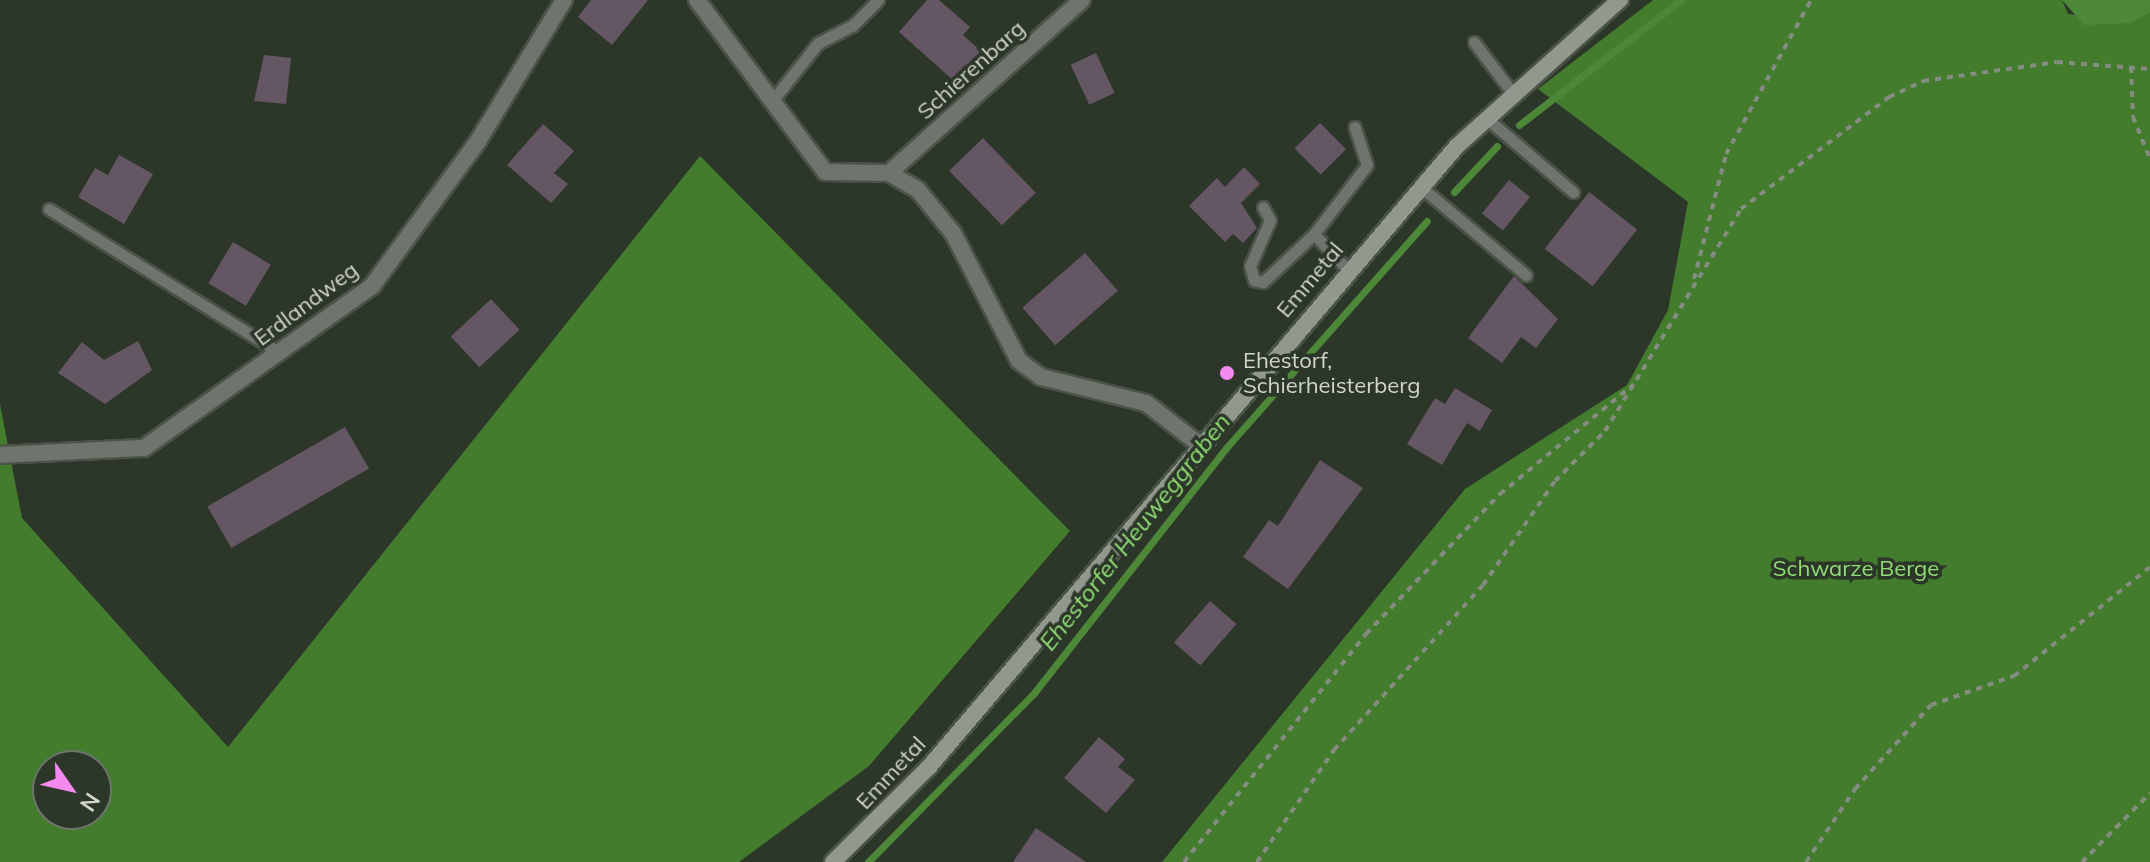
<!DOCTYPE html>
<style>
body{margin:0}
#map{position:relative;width:2150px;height:862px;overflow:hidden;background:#2c3629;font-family:Mulish,sans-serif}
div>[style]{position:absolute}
.forest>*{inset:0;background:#427c2c}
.water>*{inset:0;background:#4d8738}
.stream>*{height:7px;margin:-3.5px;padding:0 3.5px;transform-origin:3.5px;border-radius:3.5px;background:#4d8738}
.building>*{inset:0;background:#645662;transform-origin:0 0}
.path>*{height:4px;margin-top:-2px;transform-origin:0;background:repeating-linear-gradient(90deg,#858d82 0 6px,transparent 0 12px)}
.roads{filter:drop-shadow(2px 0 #4a5347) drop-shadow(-2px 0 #4a5347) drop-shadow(0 2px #4a5347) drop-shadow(0 -2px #4a5347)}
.lane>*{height:11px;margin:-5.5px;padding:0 5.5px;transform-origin:5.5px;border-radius:5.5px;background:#6f746e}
.street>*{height:16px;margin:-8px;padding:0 8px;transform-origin:8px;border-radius:8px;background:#6f746e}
.secondary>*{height:16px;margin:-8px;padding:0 8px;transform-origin:8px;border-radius:8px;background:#91998f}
.dots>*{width:22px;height:22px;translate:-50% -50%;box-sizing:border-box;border:4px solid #2c3629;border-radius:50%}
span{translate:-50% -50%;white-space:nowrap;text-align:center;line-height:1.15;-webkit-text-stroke:7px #2c3629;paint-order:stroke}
.street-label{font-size:22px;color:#d0d7ce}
.poi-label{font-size:22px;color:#d0d7ce}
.left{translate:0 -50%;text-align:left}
.park-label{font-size:22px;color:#90dd75}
.water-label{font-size:24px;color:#8fdc74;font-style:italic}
.north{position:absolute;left:32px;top:750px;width:80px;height:80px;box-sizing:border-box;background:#2c3629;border:2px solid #6e766b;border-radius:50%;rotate:124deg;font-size:22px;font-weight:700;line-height:32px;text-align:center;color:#d0d7ce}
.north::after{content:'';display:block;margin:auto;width:28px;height:36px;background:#f489f0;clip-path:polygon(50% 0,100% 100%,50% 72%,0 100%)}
</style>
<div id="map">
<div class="forest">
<i style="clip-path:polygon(1653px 0,2062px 0,2068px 14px,2132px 23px,2150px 13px,2150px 862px,1162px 862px,1465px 489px,1627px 385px,1668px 310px,1688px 202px,1538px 89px)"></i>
<i style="clip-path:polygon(evenodd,700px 156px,1070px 531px,869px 766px,739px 862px,0 862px,0 404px,22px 518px,228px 747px,700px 156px,48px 766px,96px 766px,96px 814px,48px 814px,48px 766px)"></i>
</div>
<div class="water">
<i style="clip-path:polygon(2062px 0,2150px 0,2150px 13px,2132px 23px,2084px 25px)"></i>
</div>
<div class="stream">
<i style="left:1519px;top:125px;width:205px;rotate:-37.7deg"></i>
<i style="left:1454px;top:192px;width:63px;rotate:-46.9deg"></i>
<i style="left:868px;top:862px;width:237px;rotate:-45.5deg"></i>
<i style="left:1034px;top:693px;width:311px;rotate:-51.9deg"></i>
<i style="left:1226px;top:448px;width:303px;rotate:-48.5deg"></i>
</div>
<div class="building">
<i style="clip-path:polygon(591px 0,648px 0,612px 45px,578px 17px)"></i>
<i style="clip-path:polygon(927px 0,939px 0,970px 27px,963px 35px,981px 51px,954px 81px,899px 32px)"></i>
<i style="left:1096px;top:53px;width:44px;height:28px;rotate:65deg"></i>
<i style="clip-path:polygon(264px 55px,291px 58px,286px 104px,254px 101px)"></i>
<i style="left:1320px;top:123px;width:37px;height:36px;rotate:45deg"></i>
<i style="clip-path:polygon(543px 124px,574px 151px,554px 173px,568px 184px,551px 203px,507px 165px)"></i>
<i style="left:983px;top:138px;width:76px;height:47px;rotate:46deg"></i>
<i style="clip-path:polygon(119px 155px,153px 174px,124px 224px,78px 197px,95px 168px,108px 175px)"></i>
<i style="clip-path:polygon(1244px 167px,1260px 184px,1241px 203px,1257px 228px,1243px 243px,1233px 234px,1225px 242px,1189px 206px,1217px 178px,1225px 187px)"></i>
<i style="left:1509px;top:180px;width:27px;height:43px;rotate:39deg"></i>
<i style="left:1589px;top:192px;width:61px;height:72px;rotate:38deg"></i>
<i style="left:233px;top:242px;width:44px;height:48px;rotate:31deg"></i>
<i style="left:1085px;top:253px;width:50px;height:83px;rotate:49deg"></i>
<i style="clip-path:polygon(1514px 276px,1558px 319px,1536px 348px,1521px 337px,1502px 363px,1468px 338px)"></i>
<i style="left:491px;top:299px;width:42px;height:55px;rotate:47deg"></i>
<i style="clip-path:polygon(138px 341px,152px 370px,105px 404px,58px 373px,82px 342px,104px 360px)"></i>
<i style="clip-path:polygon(1455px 388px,1492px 410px,1480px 431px,1467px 423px,1442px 465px,1407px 444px,1435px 398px,1445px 404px)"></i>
<i style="left:345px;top:427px;width:48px;height:159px;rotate:60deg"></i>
<i style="clip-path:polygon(1320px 460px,1363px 488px,1288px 589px,1243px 557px,1269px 520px,1278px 526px)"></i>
<i style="left:1210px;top:601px;width:35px;height:55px;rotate:41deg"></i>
<i style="clip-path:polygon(1099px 737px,1125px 759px,1118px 767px,1135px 780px,1106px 813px,1064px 778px)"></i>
<i style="clip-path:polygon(1036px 828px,1086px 862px,1013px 862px)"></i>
</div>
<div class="path">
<i style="left:2131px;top:67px;width:50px;rotate:87.7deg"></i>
<i style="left:2133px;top:117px;width:45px;rotate:68deg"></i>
<i style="left:1694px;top:279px;width:129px;rotate:-75.6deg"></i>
<i style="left:1726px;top:154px;width:176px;rotate:-61.1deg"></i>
<i style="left:1184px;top:862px;width:292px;rotate:-51.4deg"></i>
<i style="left:1366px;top:634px;width:194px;rotate:-46.3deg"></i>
<i style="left:1500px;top:494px;width:173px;rotate:-39.4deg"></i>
<i style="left:1257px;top:862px;width:136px;rotate:-55.5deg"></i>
<i style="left:1334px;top:750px;width:222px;rotate:-47.9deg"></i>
<i style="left:1483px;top:585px;width:126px;rotate:-55.3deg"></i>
<i style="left:1555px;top:481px;width:71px;rotate:-45deg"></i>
<i style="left:1605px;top:431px;width:260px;rotate:-58.5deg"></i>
<i style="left:1741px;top:209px;width:186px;rotate:-37.1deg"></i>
<i style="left:1889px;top:97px;width:38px;rotate:-25deg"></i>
<i style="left:1923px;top:81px;width:135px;rotate:-8.1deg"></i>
<i style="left:2057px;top:62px;width:93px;rotate:4.3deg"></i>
<i style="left:1806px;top:862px;width:88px;rotate:-56.1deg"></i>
<i style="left:1855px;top:789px;width:113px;rotate:-47.9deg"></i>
<i style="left:1931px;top:705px;width:88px;rotate:-19.3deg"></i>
<i style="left:2014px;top:676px;width:174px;rotate:-38.7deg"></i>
<i style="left:2082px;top:862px;width:97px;rotate:-45.4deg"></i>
</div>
<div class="roads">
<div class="lane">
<i style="left:1474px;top:42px;width:61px;rotate:52.9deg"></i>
<i style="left:772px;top:101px;width:74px;rotate:-51.6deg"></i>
<i style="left:818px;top:43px;width:38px;rotate:-27deg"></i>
<i style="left:852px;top:26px;width:37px;rotate:-45deg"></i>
<i style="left:1485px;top:117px;width:116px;rotate:40.4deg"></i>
<i style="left:1421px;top:187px;width:137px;rotate:40deg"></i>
<i style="left:1263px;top:207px;width:15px;rotate:62deg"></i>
<i style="left:1270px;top:220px;width:50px;rotate:113.5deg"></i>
<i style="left:1250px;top:266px;width:15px;rotate:74deg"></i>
<i style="left:1254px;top:280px;width:9px;rotate:13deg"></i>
<i style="left:1263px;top:282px;width:70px;rotate:-43.3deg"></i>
<i style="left:1314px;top:234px;width:87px;rotate:-52.5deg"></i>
<i style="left:1367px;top:165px;width:40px;rotate:-108deg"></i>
<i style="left:49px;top:209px;width:271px;rotate:31.9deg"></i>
<i style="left:1314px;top:234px;width:50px;rotate:46.6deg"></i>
</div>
<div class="street">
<i style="left:697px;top:0;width:214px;rotate:53.3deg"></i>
<i style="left:825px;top:172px;width:64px;rotate:0.9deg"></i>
<i style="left:889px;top:173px;width:34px;rotate:30deg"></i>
<i style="left:918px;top:190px;width:55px;rotate:50.9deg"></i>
<i style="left:953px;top:233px;width:144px;rotate:62.7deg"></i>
<i style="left:1019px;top:361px;width:27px;rotate:36deg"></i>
<i style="left:1041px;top:377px;width:108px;rotate:13.9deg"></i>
<i style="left:1146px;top:403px;width:68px;rotate:37.9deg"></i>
<i style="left:889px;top:173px;width:259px;rotate:-41.9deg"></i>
<i style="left:0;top:455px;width:144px;rotate:-2.8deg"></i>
<i style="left:144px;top:448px;width:280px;rotate:-35.4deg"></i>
<i style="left:372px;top:286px;width:180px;rotate:-53.8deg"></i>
<i style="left:478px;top:141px;width:165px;rotate:-58.6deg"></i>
</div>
<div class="secondary">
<i style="left:833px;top:862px;width:135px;rotate:-44.7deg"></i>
<i style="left:929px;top:767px;width:815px;rotate:-49.63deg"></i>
<i style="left:1457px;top:146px;width:219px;rotate:-41.9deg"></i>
</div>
</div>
<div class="dots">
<i style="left:1227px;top:373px;background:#f489f0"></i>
</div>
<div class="street-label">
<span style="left:971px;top:70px;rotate:-42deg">Schierenbarg</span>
<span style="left:1310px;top:280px;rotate:-50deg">Emmetal</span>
<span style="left:306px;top:304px;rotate:-37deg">Erdlandweg</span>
<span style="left:891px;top:773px;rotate:-47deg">Emmetal</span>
</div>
<div class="poi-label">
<span class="left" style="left:1243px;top:373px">Ehestorf,<br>Schierheisterberg</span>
</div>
<div class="park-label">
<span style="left:1856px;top:569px">Schwarze Berge</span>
</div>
<div class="water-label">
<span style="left:1135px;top:532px;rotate:-52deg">Ehestorfer Heuweggraben</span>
</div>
<div class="north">N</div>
</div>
